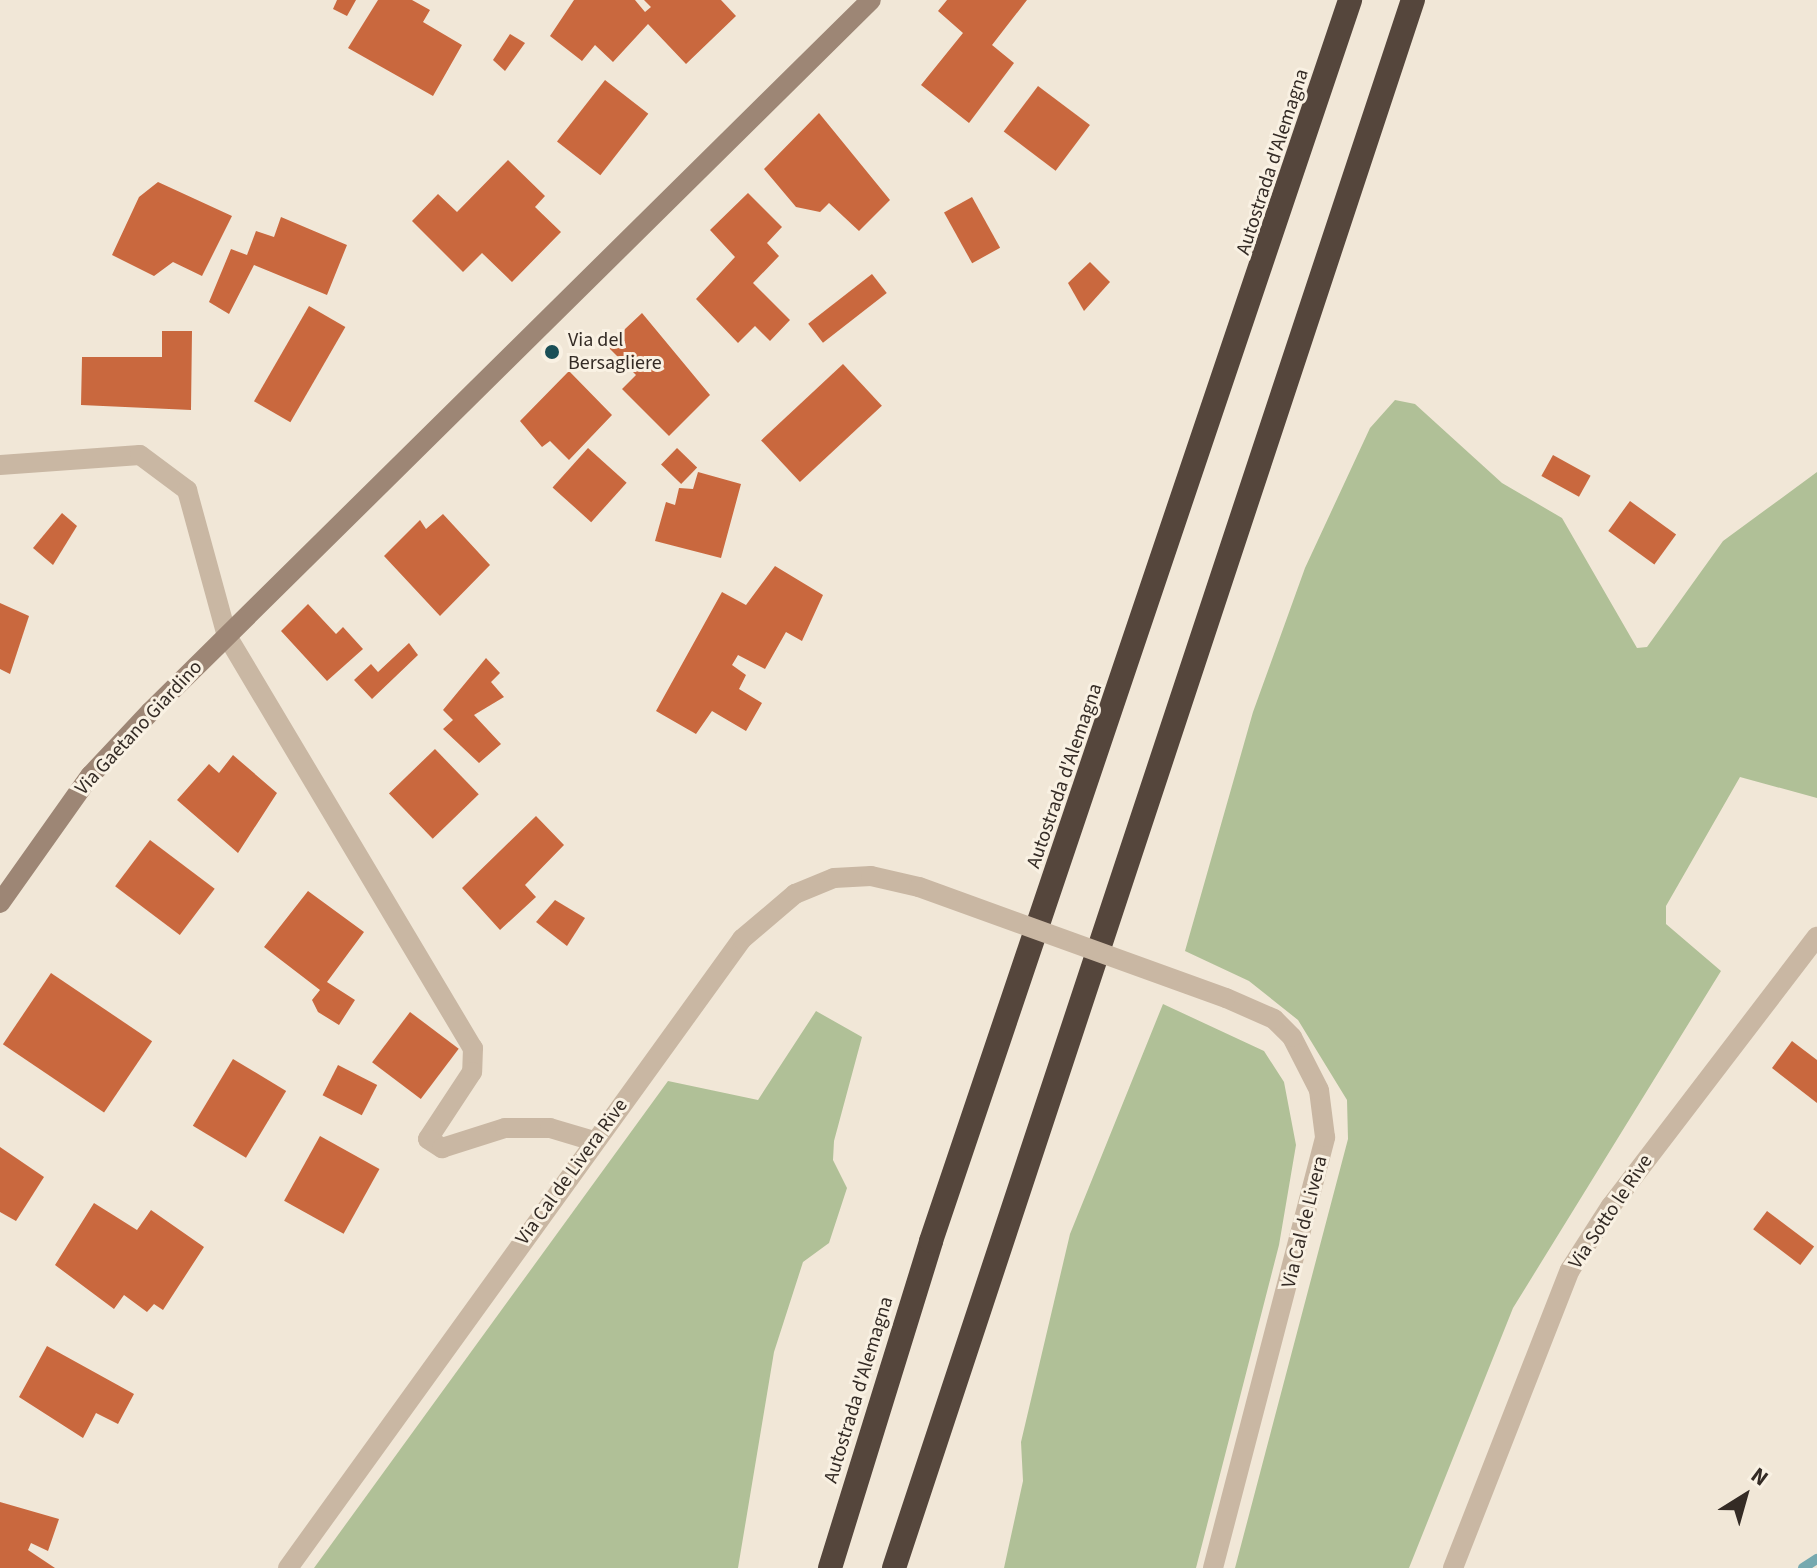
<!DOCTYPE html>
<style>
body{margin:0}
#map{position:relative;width:1817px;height:1568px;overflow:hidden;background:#f1e7d7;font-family:"Source Sans 3",sans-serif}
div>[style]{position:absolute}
.green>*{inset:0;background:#b0c097}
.stream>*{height:10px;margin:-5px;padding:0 5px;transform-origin:5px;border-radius:5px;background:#76a9af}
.building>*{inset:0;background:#c9683e;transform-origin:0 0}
.minor>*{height:20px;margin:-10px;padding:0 10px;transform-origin:10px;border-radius:10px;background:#c9b7a3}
.tertiary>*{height:20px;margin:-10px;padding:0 10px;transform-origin:10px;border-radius:10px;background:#c9b7a3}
.secondary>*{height:20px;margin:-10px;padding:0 10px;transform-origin:10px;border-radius:10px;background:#9d8675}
.motorway>*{height:24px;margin:-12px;padding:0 12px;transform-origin:12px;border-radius:12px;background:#55463c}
.tertiary-bridge>*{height:20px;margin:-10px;padding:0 10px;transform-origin:10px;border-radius:10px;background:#c9b7a3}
.dots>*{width:22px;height:22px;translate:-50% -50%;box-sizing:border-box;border:4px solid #f9f1e3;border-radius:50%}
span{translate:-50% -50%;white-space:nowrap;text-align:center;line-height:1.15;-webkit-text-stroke:6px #f9f1e3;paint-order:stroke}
.street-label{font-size:20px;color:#342b25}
.poi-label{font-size:20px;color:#342b25}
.left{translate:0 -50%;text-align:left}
.north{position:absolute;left:1705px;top:1456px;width:80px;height:80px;-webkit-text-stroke:6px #f9f1e3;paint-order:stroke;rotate:37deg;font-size:22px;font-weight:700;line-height:32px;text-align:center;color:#342b25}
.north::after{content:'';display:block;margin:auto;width:28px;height:36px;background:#342b25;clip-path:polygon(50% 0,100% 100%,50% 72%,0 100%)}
</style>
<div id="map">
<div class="green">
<i style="clip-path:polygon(1395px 400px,1415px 404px,1502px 483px,1562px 518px,1637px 648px,1647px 647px,1723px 541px,1817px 472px,1817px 798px,1740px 777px,1666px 906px,1666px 924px,1721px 971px,1513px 1308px,1409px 1568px,1235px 1568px,1348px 1139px,1347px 1100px,1298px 1020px,1249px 981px,1185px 951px,1253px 712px,1305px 568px,1370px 428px)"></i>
<i style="clip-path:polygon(1163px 1004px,1264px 1051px,1284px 1082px,1296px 1145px,1279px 1245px,1196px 1568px,1004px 1568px,1023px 1481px,1021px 1442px,1070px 1234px)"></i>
<i style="clip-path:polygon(816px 1011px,862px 1037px,834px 1141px,833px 1160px,847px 1188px,829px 1243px,803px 1262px,774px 1352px,738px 1568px,314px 1568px,668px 1081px,758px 1100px)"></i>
</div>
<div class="stream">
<i style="left:1803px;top:1568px;width:17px;rotate:-33deg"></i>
</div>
<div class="building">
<i style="clip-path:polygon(337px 0,356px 0,347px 16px,333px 9px)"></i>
<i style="clip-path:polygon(378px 0,412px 0,430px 10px,423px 22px,462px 45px,433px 96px,348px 48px)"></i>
<i style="clip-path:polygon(574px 0,635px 0,645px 12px,651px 7px,644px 0,721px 0,736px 16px,686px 64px,648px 24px,613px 62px,595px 45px,582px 61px,550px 36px)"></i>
<i style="clip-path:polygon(947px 0,1027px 0,992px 45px,1014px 63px,969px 123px,921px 85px,963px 33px,938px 11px)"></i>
<i style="clip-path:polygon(510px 34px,525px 43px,505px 71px,493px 60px)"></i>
<i style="left:605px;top:80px;width:55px;height:78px;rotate:38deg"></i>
<i style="left:1038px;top:86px;width:65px;height:57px;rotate:37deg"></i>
<i style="clip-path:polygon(819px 113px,890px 200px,859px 231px,829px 203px,820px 212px,796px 207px,764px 169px)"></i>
<i style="clip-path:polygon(508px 160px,545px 196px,535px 207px,561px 232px,512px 282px,482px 253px,463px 272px,412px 221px,438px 194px,457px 212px)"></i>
<i style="clip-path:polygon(158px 182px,232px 216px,202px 276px,173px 262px,154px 276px,112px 255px,139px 197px)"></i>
<i style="clip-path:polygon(748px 193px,782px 227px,767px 243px,779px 256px,753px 283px,790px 320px,770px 341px,755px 326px,738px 343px,696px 299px,735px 257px,710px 230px)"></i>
<i style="left:972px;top:197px;width:58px;height:32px;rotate:61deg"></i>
<i style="clip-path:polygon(281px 217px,347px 245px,327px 295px,254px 265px,229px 314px,209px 302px,231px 249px,247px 255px,256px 231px,274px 237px)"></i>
<i style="clip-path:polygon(1090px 262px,1110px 282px,1084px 311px,1068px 283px)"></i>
<i style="left:872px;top:274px;width:24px;height:81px;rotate:52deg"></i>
<i style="left:309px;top:306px;width:42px;height:110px;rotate:30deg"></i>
<i style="clip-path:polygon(642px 313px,710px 395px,669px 436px,622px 389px,636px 375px,607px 346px)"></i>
<i style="clip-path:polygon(162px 331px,192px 331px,191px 410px,81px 405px,82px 357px,162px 357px)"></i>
<i style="left:843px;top:364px;width:57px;height:112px;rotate:47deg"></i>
<i style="clip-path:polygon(569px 371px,612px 415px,569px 460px,550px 441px,542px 447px,520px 421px)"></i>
<i style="left:588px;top:448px;width:52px;height:53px;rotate:42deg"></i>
<i style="left:677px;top:448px;width:28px;height:23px;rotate:44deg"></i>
<i style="left:1553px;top:455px;width:43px;height:24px;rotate:29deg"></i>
<i style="clip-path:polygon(698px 472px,741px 484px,721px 558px,655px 541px,666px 502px,675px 505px,679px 488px,693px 489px)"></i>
<i style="left:1630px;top:501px;width:57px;height:37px;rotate:36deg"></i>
<i style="clip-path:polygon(62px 513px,77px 526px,53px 565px,33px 548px)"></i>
<i style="clip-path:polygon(443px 514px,490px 565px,440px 616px,384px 556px,420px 520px,426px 529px)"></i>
<i style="clip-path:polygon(775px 566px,823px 595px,802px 641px,786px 632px,765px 669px,738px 655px,732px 665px,746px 675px,739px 689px,762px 703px,746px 731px,712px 711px,696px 734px,656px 711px,722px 592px,746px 605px)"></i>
<i style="clip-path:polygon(0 603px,29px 616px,10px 674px,0 669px)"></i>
<i style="clip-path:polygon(308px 604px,336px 634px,343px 627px,363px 649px,327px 681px,281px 631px)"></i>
<i style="clip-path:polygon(409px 643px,418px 655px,372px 699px,354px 680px,371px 664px,378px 672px)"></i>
<i style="clip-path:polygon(486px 658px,500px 673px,491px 682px,504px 697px,474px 715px,501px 744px,479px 763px,443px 729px,453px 720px,443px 710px)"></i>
<i style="left:435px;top:749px;width:63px;height:64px;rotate:46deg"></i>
<i style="clip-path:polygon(233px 755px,277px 793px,238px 853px,177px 800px,209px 764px,219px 773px)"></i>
<i style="clip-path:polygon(536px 816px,564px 845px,525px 885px,536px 897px,500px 930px,462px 888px)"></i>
<i style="left:150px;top:840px;width:81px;height:58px;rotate:37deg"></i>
<i style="clip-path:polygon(308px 891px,364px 932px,327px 982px,355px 1000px,339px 1025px,318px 1012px,312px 1000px,320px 990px,264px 947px)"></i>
<i style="clip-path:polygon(555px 900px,585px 918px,567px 946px,536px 922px)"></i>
<i style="left:51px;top:973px;width:122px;height:86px;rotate:34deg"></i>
<i style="left:410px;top:1012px;width:61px;height:63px;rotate:37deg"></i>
<i style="clip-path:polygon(1792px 1041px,1817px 1060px,1817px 1103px,1772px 1068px)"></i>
<i style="left:233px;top:1059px;width:62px;height:78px;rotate:31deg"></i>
<i style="left:338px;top:1065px;width:44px;height:34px;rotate:27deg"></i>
<i style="left:320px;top:1136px;width:68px;height:74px;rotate:29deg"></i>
<i style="clip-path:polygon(0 1147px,44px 1177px,16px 1221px,0 1212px)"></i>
<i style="clip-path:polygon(94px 1203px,137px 1230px,151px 1210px,204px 1247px,163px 1310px,154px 1304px,147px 1312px,124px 1295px,114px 1309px,55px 1265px)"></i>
<i style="left:1767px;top:1211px;width:59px;height:23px;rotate:37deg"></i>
<i style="clip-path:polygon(47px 1346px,134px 1394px,118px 1424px,96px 1413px,83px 1438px,19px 1397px)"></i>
<i style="clip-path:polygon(0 1502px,59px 1519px,48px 1551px,31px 1543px,28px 1550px,55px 1568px,0 1568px)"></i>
</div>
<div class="minor">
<i style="left:0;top:465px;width:140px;rotate:-4.1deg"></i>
<i style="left:140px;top:455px;width:59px;rotate:36.7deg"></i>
<i style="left:187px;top:490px;width:151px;rotate:74.7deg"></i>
<i style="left:227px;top:636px;width:480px;rotate:59.2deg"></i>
<i style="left:473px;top:1048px;width:24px;rotate:92deg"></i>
<i style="left:472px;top:1072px;width:80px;rotate:123.3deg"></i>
<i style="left:428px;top:1139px;width:17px;rotate:33deg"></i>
<i style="left:442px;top:1148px;width:66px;rotate:-17.6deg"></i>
<i style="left:505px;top:1128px;width:45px"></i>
<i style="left:550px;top:1128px;width:46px;rotate:16.5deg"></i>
</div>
<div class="tertiary">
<i style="left:288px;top:1568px;width:776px;rotate:-54.18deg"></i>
<i style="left:742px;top:939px;width:70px;rotate:-40.3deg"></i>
<i style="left:795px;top:894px;width:42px;rotate:-22.3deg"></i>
<i style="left:834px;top:878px;width:37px;rotate:-3deg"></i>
<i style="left:871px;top:876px;width:49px;rotate:12.9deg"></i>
<i style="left:1213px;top:1568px;width:445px;rotate:-75.4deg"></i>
<i style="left:1325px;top:1137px;width:47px;rotate:-97.3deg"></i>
<i style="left:1319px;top:1090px;width:59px;rotate:-117deg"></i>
<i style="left:1292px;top:1037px;width:25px;rotate:-135deg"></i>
<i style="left:1274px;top:1019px;width:52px;rotate:-156.4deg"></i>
<i style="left:1453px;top:1568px;width:320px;rotate:-68.6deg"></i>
<i style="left:1570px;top:1270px;width:76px;rotate:-57.4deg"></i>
<i style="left:1611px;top:1206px;width:339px;rotate:-52.6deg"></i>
</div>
<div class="secondary">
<i style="left:0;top:903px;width:156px;rotate:-54.7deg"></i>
<i style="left:90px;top:776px;width:88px;rotate:-46.8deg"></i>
<i style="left:150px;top:712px;width:1013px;rotate:-44.64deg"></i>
</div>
<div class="motorway">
<i style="left:830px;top:1568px;width:342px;rotate:-72.8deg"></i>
<i style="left:931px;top:1241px;width:1310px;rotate:-71.34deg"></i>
<i style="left:894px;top:1568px;width:1652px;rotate:-71.69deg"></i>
</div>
<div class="tertiary-bridge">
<i style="left:919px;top:887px;width:326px;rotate:19.9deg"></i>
</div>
<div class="dots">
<i style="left:552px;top:352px;background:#1a4f56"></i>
</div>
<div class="street-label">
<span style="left:1273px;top:162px;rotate:-72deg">Autostrada d'Alemagna</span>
<span style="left:139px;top:728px;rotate:-47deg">Via Gaetano Giardino</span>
<span style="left:1065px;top:776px;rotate:-71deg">Autostrada d'Alemagna</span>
<span style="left:572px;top:1172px;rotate:-54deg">Via Cal de Livera Rive</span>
<span style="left:1611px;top:1212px;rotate:-56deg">Via Sotto le Rive</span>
<span style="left:1305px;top:1222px;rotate:-76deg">Via Cal de Livera</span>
<span style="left:859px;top:1390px;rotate:-73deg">Autostrada d'Alemagna</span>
</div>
<div class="poi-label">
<span class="left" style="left:568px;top:352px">Via del<br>Bersagliere</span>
</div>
<div class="north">N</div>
</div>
